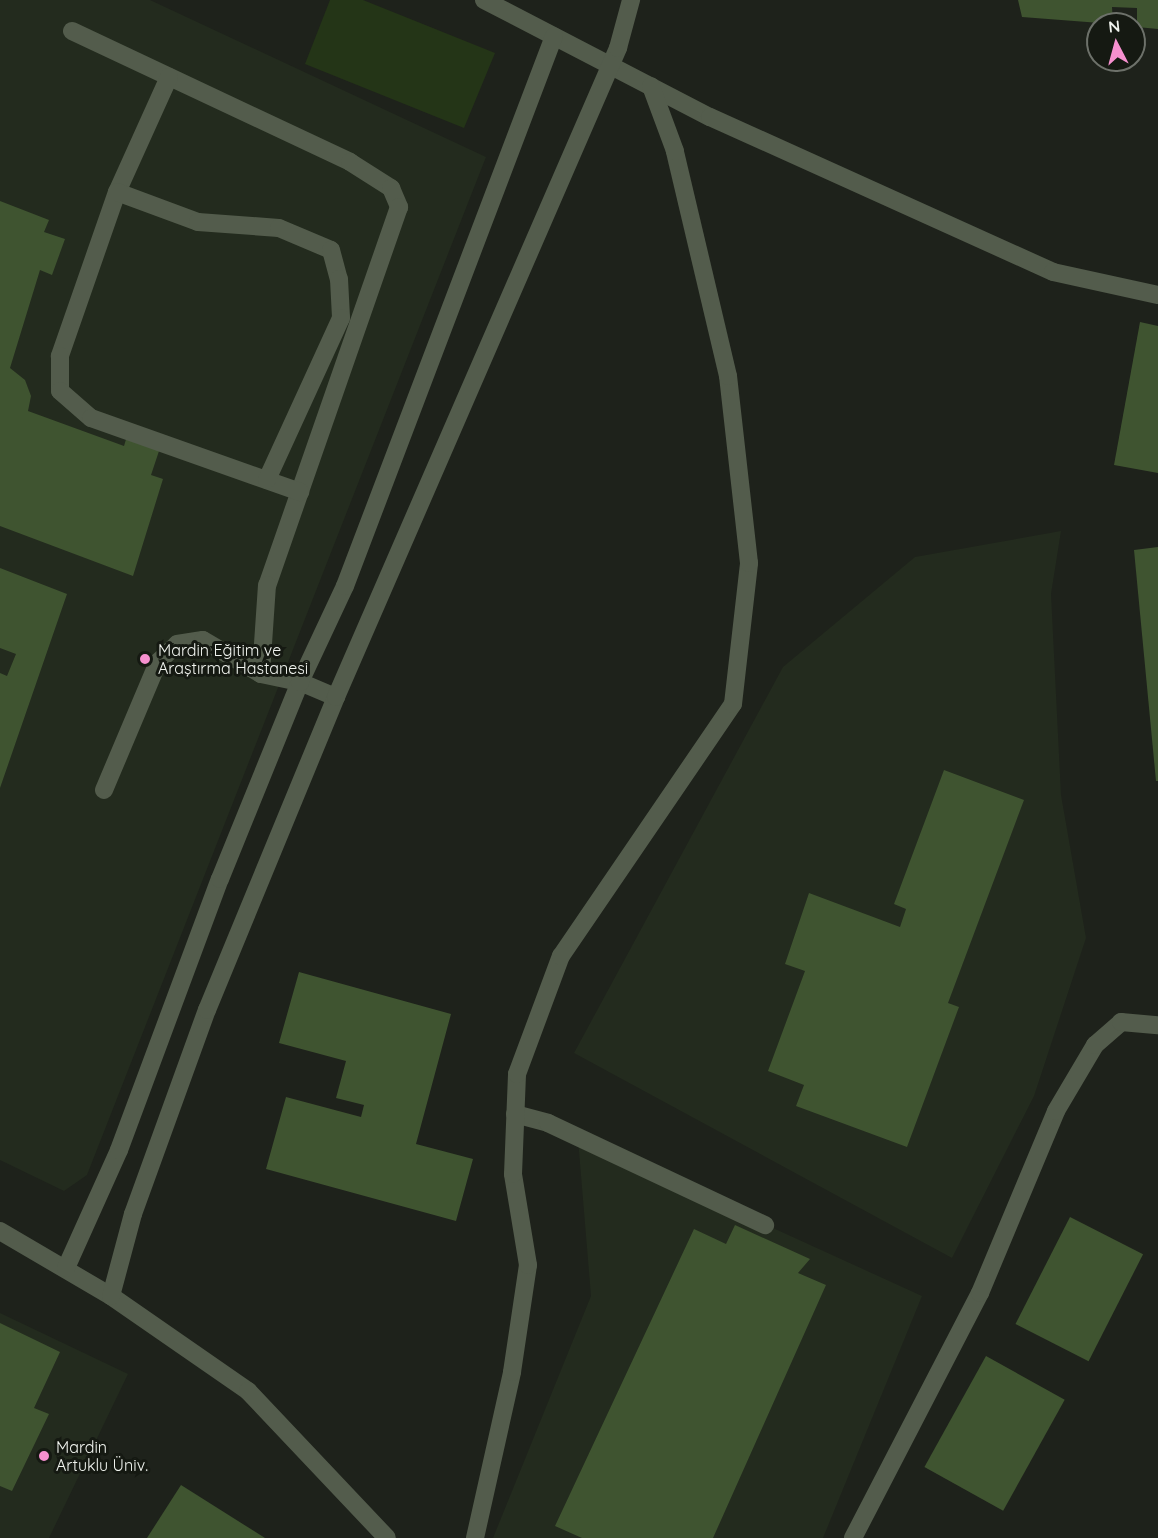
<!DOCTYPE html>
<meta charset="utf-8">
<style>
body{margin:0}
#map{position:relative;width:1158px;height:1538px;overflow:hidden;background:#1e221b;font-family:Quicksand,sans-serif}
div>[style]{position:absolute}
.built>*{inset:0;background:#232b1e}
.green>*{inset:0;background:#243517}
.building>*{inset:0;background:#3f5430;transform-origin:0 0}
.minor>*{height:18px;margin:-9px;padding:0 9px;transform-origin:9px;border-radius:9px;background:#535c4c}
.dots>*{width:16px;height:16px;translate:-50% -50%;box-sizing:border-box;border:3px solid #151912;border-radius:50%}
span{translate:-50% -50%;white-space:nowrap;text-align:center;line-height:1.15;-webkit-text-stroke:6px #151912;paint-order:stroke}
.poi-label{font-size:16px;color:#f1f4ef}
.left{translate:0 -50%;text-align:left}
.north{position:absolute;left:1086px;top:12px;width:60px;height:60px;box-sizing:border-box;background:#151912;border:2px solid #6d716a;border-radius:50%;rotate:354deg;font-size:16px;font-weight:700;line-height:24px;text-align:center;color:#f1f4ef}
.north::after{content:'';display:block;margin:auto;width:21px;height:27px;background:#f690cf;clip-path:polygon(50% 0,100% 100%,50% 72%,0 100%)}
</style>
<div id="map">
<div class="built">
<i style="clip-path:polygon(0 0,150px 0,486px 157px,87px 1175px,64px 1191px,0 1160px)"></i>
<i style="clip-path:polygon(1061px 531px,1051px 594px,1061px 795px,1086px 938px,1034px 1096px,952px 1258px,574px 1053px,783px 667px,915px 557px)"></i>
<i style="clip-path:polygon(578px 1139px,922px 1296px,823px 1538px,493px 1538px,591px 1296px)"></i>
<i style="clip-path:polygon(0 1313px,128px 1374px,49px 1538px,0 1538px)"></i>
</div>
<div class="green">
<i style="clip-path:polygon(330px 0,363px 0,495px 53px,464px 128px,305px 64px)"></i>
</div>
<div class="building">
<i style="clip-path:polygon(1018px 0,1158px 0,1158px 29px,1137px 27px,1137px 8px,1112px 7px,1113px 24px,1022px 17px)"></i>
<i style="clip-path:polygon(0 201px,49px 220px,44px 232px,65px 239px,52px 275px,40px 270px,10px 368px,25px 380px,31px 396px,28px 411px,124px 446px,127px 436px,160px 448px,151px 475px,163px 479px,133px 576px,0 526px)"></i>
<i style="clip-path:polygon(1140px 322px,1158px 326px,1158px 473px,1114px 465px)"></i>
<i style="clip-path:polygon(1158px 547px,1158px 781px,1156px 781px,1134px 550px)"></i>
<i style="clip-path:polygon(0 568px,67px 594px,0 788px,0 673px,7px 676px,16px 654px,0 648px)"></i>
<i style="clip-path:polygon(944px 770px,1024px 800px,948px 1003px,959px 1007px,907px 1147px,796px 1106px,804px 1085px,768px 1071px,805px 971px,785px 964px,809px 893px,900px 927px,906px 909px,894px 904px)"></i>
<i style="clip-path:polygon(299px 972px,451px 1014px,416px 1144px,473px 1159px,456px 1221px,266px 1169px,286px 1097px,361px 1117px,364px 1105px,336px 1098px,346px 1061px,279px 1043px)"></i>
<i style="left:1070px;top:1217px;width:82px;height:120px;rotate:27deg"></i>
<i style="clip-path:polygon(735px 1225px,810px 1259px,798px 1273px,826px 1285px,713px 1538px,582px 1538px,555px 1526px,694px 1229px,726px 1244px)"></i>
<i style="clip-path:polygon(0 1323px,60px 1352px,34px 1408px,49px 1414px,12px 1491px,0 1486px)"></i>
<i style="left:986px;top:1356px;width:90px;height:127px;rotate:29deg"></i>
<i style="clip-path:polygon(181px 1485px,265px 1538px,147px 1538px)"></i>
</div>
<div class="minor">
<i style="left:484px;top:0;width:254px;rotate:27.4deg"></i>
<i style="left:710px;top:117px;width:376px;rotate:24.3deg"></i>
<i style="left:1053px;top:272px;width:107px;rotate:12.4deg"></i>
<i style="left:72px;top:31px;width:307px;rotate:25.2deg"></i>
<i style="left:350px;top:162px;width:49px;rotate:32.4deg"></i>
<i style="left:391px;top:188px;width:21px;rotate:67deg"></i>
<i style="left:399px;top:207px;width:400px;rotate:109.2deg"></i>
<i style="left:267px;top:585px;width:89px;rotate:93.9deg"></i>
<i style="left:169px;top:77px;width:126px;rotate:114.3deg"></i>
<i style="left:117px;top:192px;width:174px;rotate:109.2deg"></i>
<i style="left:60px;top:356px;width:35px;rotate:90deg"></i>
<i style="left:60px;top:391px;width:41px;rotate:41.1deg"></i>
<i style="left:91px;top:418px;width:222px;rotate:19.5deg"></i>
<i style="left:117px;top:192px;width:86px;rotate:20.3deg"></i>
<i style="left:198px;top:222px;width:81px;rotate:4.2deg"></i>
<i style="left:279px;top:228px;width:56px;rotate:22.9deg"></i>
<i style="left:331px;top:250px;width:30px;rotate:75deg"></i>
<i style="left:339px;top:279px;width:39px;rotate:87deg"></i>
<i style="left:341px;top:318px;width:178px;rotate:114.6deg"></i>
<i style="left:104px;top:790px;width:139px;rotate:-67.1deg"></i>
<i style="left:158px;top:662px;width:26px;rotate:-43deg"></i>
<i style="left:177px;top:644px;width:26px;rotate:-9deg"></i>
<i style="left:203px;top:640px;width:67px;rotate:30.4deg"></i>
<i style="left:261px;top:674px;width:40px;rotate:12deg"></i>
<i style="left:300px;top:682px;width:39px;rotate:23deg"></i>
<i style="left:515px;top:1114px;width:34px;rotate:15deg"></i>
<i style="left:548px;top:1123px;width:240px;rotate:25.2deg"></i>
<i style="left:0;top:1231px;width:129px;rotate:30.4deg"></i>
<i style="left:111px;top:1296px;width:167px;rotate:34.7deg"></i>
<i style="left:248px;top:1391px;width:202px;rotate:46.6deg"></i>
<i style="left:66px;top:1268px;width:129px;rotate:-65.8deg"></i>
<i style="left:119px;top:1150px;width:289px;rotate:-69.6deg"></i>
<i style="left:220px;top:879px;width:213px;rotate:-67.9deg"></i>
<i style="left:300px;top:682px;width:106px;rotate:-64.9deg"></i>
<i style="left:345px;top:586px;width:588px;rotate:-69.19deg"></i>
<i style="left:111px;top:1296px;width:85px;rotate:-75deg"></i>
<i style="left:133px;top:1214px;width:217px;rotate:-70.1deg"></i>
<i style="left:207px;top:1010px;width:339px;rotate:-67.6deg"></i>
<i style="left:336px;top:697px;width:708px;rotate:-66.51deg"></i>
<i style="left:618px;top:48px;width:50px;rotate:-74.8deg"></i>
<i style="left:475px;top:1538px;width:170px;rotate:-77.4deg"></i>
<i style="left:512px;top:1372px;width:108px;rotate:-81.5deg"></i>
<i style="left:528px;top:1265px;width:92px;rotate:-99.4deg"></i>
<i style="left:513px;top:1174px;width:100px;rotate:-87.7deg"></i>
<i style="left:517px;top:1074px;width:126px;rotate:-69.6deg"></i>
<i style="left:561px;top:956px;width:305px;rotate:-55.7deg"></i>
<i style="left:733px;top:704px;width:142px;rotate:-83.5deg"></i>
<i style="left:749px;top:563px;width:188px;rotate:-96.4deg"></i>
<i style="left:728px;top:376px;width:231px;rotate:-103.3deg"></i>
<i style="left:675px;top:151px;width:69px;rotate:-110.3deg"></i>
<i style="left:853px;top:1538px;width:276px;rotate:-62.6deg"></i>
<i style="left:980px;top:1293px;width:197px;rotate:-67.3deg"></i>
<i style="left:1056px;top:1111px;width:77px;rotate:-59.4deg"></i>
<i style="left:1095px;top:1045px;width:35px;rotate:-41deg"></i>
<i style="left:1121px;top:1022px;width:37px;rotate:5deg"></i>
</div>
<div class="dots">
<i style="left:145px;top:659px;background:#f690cf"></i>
<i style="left:44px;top:1456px;background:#f690cf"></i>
</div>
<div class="poi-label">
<span class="left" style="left:158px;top:659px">Mardin Eğitim ve<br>Araştırma Hastanesi</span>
<span class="left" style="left:56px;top:1456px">Mardin<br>Artuklu Üniv.</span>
</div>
<div class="north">N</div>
</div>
